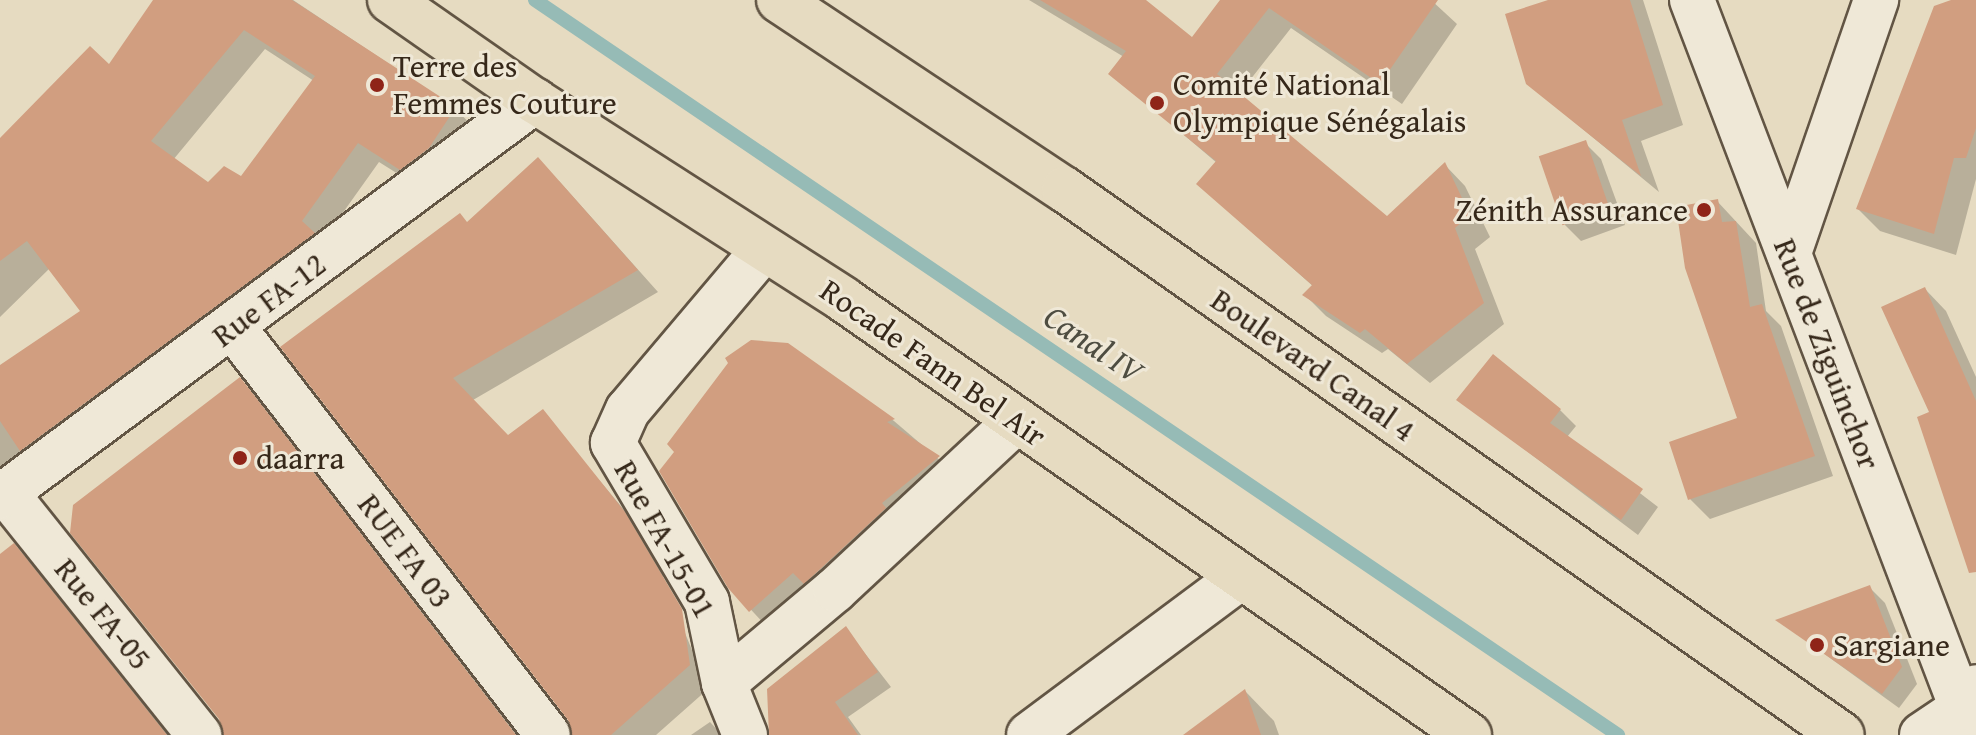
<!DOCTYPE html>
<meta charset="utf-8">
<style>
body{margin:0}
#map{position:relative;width:1976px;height:735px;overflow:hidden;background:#e6dbc1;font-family:"Gentium Book Plus",serif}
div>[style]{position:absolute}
.shadow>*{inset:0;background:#0003}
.stream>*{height:14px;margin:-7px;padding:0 7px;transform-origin:7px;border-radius:7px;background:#96bbb6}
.building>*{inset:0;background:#d19e80;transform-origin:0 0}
.roads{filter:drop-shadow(2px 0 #625544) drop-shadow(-2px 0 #625544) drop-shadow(0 2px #625544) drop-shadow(0 -2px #625544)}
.minor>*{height:44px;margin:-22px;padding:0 22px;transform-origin:22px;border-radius:22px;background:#efe8d7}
.major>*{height:44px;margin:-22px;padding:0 22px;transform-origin:22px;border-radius:22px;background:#e6dbc1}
.dots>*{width:22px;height:22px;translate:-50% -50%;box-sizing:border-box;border:4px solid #efe8d7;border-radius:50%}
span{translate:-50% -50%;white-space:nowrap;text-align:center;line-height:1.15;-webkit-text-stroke:6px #efe8d7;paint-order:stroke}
.poi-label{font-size:32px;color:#36281a}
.left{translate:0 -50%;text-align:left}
.right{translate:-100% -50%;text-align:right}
.street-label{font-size:32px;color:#36281a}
.water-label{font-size:34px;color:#4e4d41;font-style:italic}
</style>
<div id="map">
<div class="shadow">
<i style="clip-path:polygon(evenodd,156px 0,293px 0,455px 108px,475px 129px,422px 189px,379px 162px,322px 242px,0 496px,0 367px,83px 312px,50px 268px,0 317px,0 141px,109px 67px,156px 0,265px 49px,314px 81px,242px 179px,208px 185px,173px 160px,265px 49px)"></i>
<i style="clip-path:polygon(1029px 0,1143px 0,1192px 40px,1222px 0,1431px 0,1457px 24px,1402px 104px,1291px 28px,1239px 94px,1387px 218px,1445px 165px,1465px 186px,1490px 237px,1475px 249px,1504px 324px,1430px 383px,1388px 349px,1382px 353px,1326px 316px,1305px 295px,1314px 287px,1198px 184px,1217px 163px,1111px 73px,1124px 57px)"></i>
<i style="clip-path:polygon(1554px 0,1643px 0,1683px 125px,1641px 141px,1659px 192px,1527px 83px)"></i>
<i style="clip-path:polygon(1957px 0,1976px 3px,1976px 179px,1956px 255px,1880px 231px,1858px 209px)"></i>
<i style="clip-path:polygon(1585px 143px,1601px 159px,1625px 225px,1581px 241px,1565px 225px)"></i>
<i style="clip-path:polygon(559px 181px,658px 292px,473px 400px,508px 437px,542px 412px,646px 536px,668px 574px,662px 577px,708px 689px,656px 735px,572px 735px,570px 719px,283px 347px,468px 223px)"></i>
<i style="clip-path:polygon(1717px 201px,1756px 243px,1766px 311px,1781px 326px,1833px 476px,1710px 519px,1690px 499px,1740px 419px)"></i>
<i style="clip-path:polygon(1925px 289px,1946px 311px,1976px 377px,1976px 557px,1932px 413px)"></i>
<i style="clip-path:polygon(788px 345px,894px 421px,956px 474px,768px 628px,730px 587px)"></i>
<i style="clip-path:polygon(240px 379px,261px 401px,519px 735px,225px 735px)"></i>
<i style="clip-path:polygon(1459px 400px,1560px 410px,1576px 426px,1567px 437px,1658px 507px,1638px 535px)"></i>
<i style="clip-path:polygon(14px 545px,35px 567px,169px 735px,0 735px,0 557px)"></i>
<i style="clip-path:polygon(1869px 587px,1885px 603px,1917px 684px,1899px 708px,1779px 621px)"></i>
<i style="clip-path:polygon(846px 629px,891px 687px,848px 717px,861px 735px,789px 735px,768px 704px,769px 690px)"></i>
<i style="clip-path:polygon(1245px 691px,1274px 721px,1279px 735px,1208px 735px)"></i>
<i style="clip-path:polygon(710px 722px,722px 735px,691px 735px)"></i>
</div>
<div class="stream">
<i style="left:535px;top:0;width:1309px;rotate:34.16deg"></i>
</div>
<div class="building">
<i style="clip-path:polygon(evenodd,153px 0,292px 0,456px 107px,429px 148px,400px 170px,358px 143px,302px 221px,315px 233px,20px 451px,0 421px,0 365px,80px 311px,27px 241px,0 261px,0 138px,90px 46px,109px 64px,153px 0,244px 30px,315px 76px,241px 176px,224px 166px,208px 182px,151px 141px,244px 30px)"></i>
<i style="clip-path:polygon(1040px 0,1146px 0,1192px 37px,1220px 0,1438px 0,1380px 84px,1269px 8px,1217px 74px,1387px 216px,1445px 162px,1470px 215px,1455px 228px,1484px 303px,1407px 364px,1365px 329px,1360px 333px,1302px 295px,1312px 285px,1196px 184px,1216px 161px,1108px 74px,1126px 51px)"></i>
<i style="clip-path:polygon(1548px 0,1630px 0,1663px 105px,1622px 120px,1641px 176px,1526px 84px,1505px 14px)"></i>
<i style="clip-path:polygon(1951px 0,1976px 0,1976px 128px,1966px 158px,1954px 158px,1934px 234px,1856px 209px,1934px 6px)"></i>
<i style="left:1586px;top:140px;width:73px;height:50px;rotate:71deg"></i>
<i style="clip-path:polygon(538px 157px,638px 270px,453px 378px,508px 435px,543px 409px,625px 512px,682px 609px,690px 665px,611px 735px,572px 735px,568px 720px,280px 347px,460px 213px,467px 222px)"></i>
<i style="clip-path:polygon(1718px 199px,1722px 222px,1736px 221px,1750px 307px,1762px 304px,1815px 456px,1688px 500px,1669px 442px,1737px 418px,1685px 268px,1676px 207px)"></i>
<i style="clip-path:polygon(1925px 287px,1976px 401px,1976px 572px,1969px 573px,1917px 417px,1929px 412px,1881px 307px)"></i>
<i style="clip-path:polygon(751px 340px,788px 343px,895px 419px,887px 422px,940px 456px,882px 503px,886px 508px,804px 584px,793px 573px,749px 612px,728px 588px,659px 471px,674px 452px,667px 444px,728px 363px,725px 358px)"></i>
<i style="clip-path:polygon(1493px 354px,1561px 409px,1550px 423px,1643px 489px,1621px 520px,1456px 400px)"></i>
<i style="clip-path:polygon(240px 377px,516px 735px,223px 735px,219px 719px,70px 533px,73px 505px)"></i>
<i style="clip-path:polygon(14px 543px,167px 735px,0 735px,0 554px)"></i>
<i style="clip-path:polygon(1870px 585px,1902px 667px,1882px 694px,1775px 620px)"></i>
<i style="clip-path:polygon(846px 626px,878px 672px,835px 702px,858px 735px,769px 735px,767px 689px)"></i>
<i style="clip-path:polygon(1245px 689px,1261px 735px,1183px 735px)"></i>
</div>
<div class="roads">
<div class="minor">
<i style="left:1692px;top:0;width:758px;rotate:69.13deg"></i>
<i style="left:1962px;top:708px;width:24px;rotate:54deg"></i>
<i style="left:1789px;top:253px;width:268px;rotate:-71deg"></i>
<i style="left:233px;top:327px;width:515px;rotate:52.33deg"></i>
<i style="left:6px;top:493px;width:310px;rotate:51.4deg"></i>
<i style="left:0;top:497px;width:666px;rotate:-36.51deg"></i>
<i style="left:724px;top:683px;width:145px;rotate:-40deg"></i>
<i style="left:835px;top:590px;width:248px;rotate:-43deg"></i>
<i style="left:745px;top:735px;width:56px;rotate:-112deg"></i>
<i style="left:724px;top:683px;width:83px;rotate:-101.9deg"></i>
<i style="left:707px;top:602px;width:185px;rotate:-120.6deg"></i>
<i style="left:613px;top:443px;width:36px;rotate:-66deg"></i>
<i style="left:628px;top:410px;width:211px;rotate:-49.8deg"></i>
<i style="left:1029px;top:735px;width:263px;rotate:-36.7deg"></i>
<i style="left:1922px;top:735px;width:48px;rotate:-34deg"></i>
<i style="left:1962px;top:708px;width:25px;rotate:-56deg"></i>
</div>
<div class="major">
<i style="left:390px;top:0;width:177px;rotate:34.9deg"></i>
<i style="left:535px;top:101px;width:366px;rotate:32.7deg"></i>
<i style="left:843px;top:299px;width:763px;rotate:34.86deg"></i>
<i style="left:779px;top:0;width:342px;rotate:33.6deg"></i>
<i style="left:1064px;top:189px;width:950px;rotate:35.06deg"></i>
</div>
</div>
<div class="dots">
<i style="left:377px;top:85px;background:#8f2418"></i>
<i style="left:1157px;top:103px;background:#8f2418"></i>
<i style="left:1704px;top:210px;background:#8f2418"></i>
<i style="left:240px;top:458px;background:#8f2418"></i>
<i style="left:1817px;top:645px;background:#8f2418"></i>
</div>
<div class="poi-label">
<span class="left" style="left:393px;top:85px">Terre des<br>Femmes Couture</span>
<span class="left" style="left:1173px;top:103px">Comité National<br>Olympique Sénégalais</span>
<span class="right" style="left:1688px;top:210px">Zénith Assurance</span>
<span class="left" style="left:256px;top:458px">daarra</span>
<span class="left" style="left:1833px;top:645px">Sargiane</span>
</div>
<div class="street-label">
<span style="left:269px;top:300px;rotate:-37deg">Rue FA-12</span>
<span style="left:1827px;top:354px;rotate:69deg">Rue de Ziguinchor</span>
<span style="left:933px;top:363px;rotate:35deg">Rocade Fann Bel Air</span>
<span style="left:1313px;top:365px;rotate:35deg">Boulevard Canal 4</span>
<span style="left:665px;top:539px;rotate:61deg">Rue FA-15-01</span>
<span style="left:405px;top:551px;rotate:53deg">RUE FA 03</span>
<span style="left:103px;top:614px;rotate:51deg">Rue FA-05</span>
</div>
<div class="water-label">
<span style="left:1094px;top:343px;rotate:34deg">Canal IV</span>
</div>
</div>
